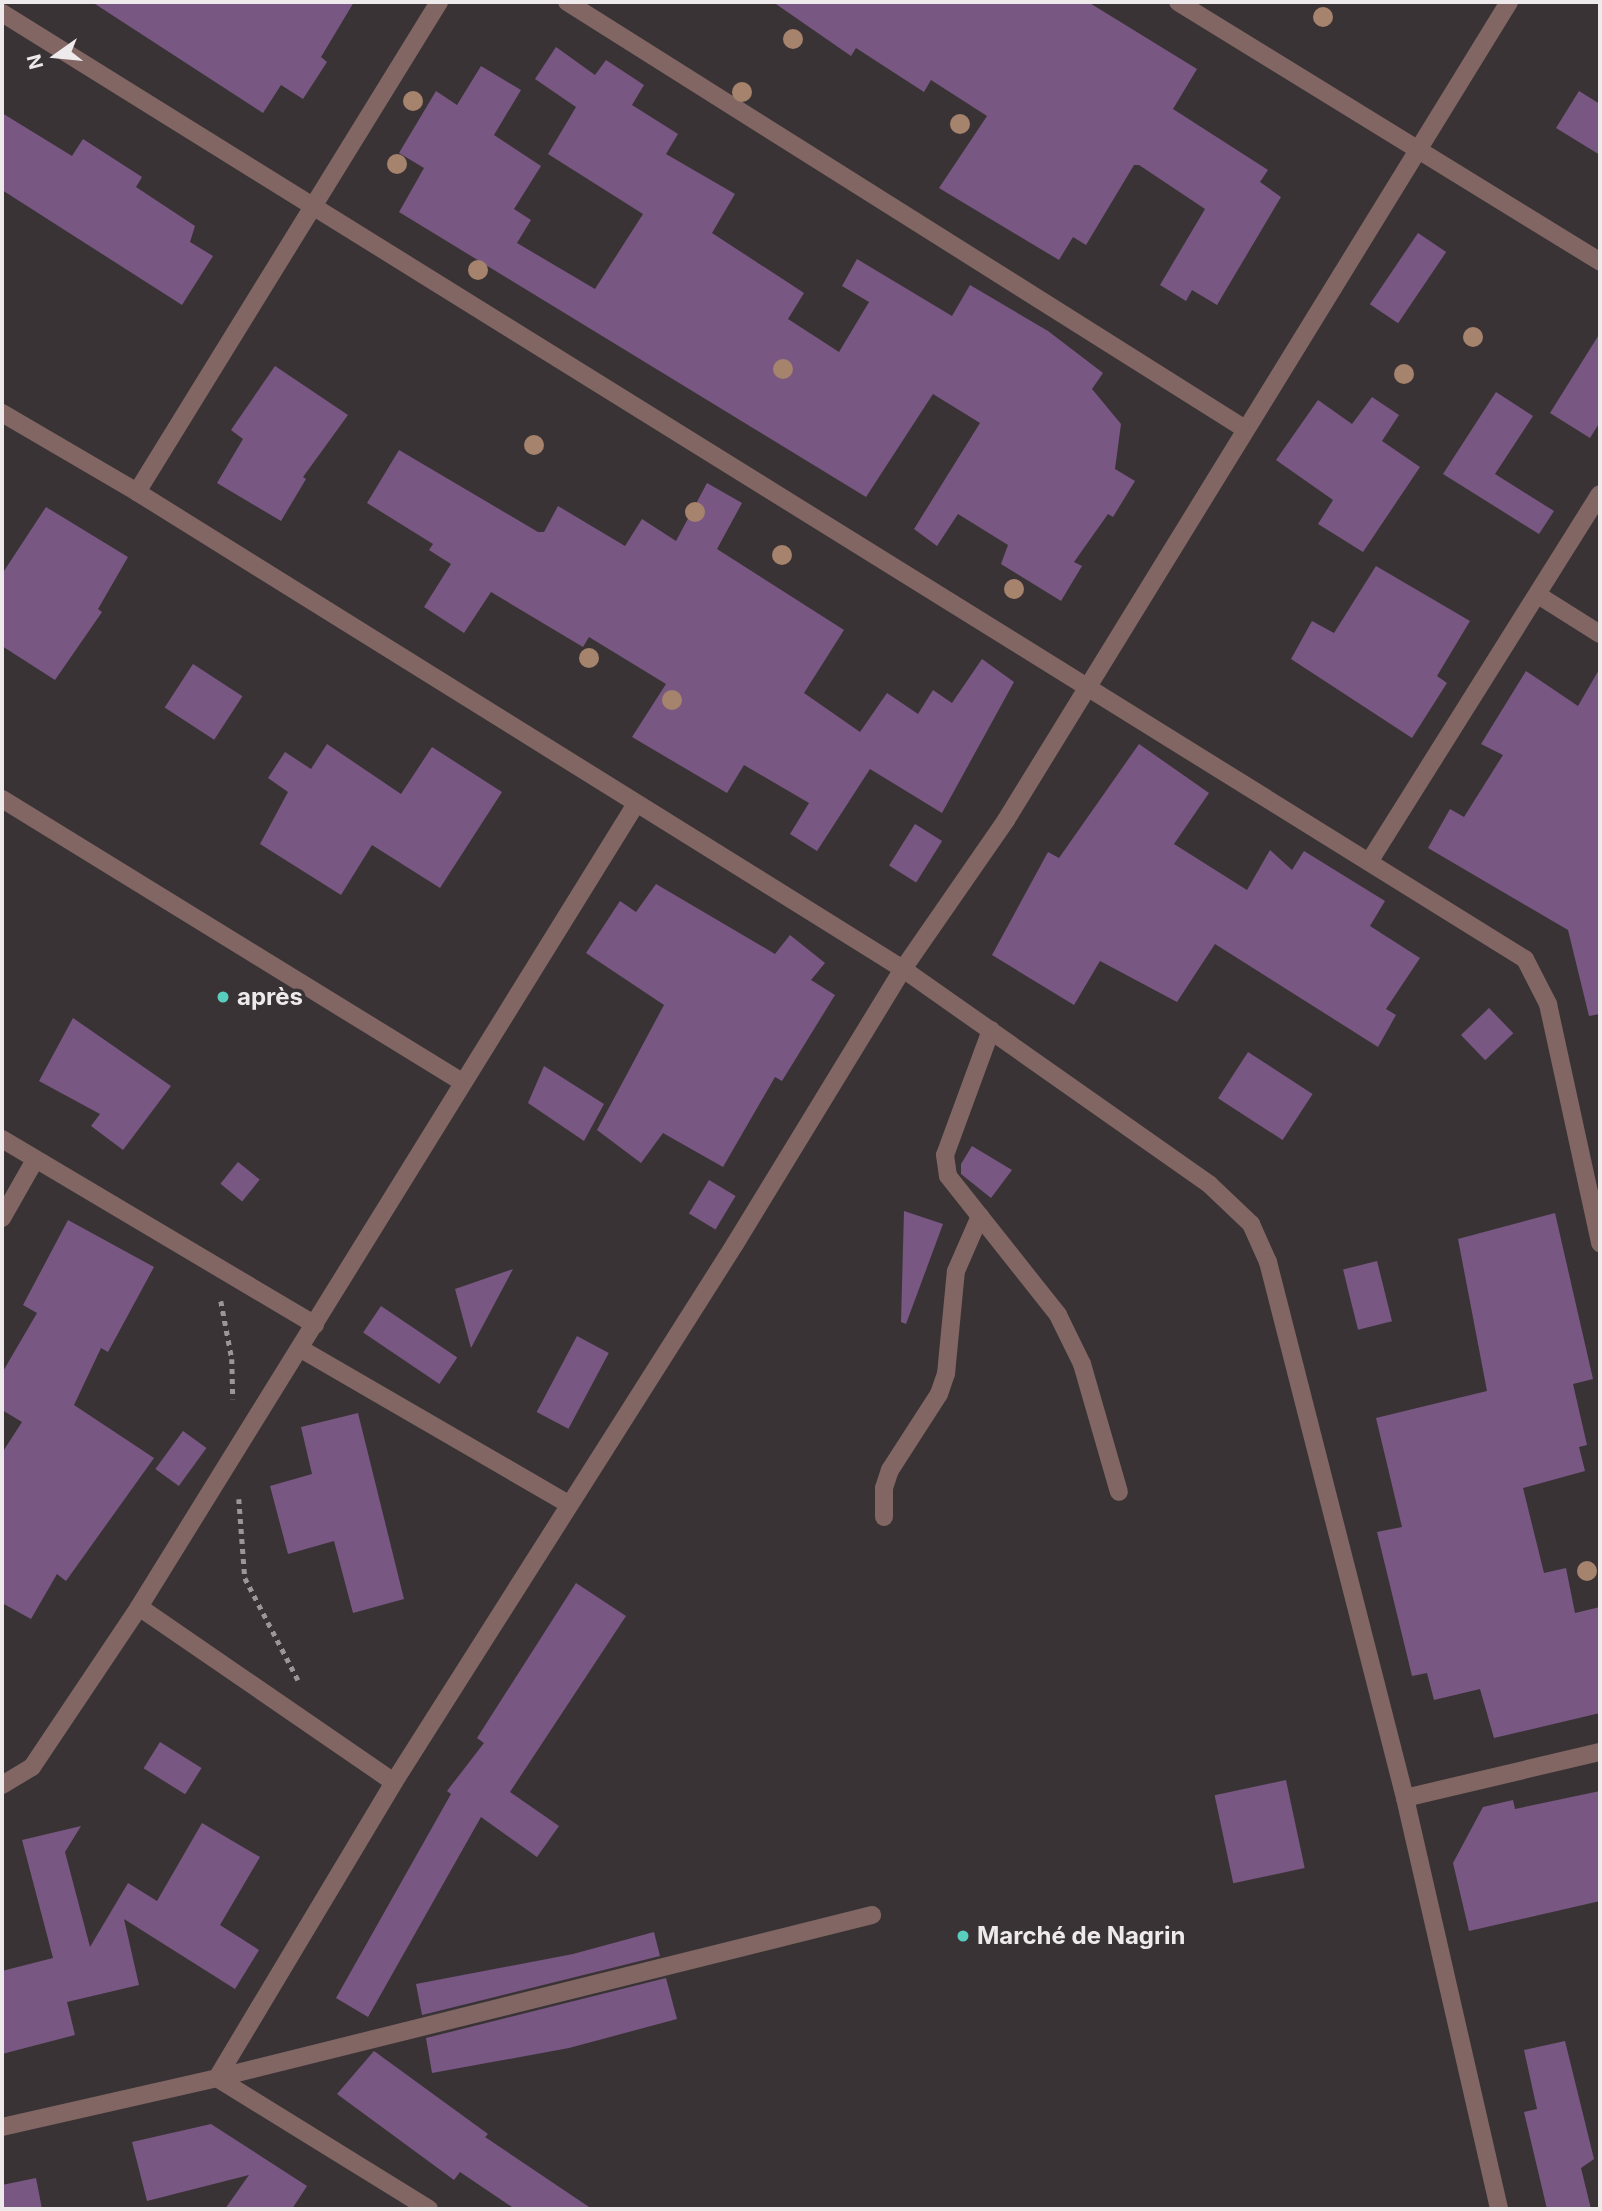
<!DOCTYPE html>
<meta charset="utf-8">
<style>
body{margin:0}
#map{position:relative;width:1602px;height:2211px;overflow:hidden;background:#3a3336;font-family:Inter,sans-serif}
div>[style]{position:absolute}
.building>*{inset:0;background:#785782;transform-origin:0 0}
.path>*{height:4.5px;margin-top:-2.25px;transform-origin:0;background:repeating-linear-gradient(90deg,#9b9698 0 5px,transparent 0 10px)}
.lane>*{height:18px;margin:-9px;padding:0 9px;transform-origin:9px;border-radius:9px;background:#816663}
.street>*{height:18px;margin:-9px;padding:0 9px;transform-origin:9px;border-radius:9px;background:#816663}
.trees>*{width:20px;height:20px;margin:-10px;border-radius:50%;background:#a5836c}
.dots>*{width:19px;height:19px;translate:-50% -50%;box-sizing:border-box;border:4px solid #3a3336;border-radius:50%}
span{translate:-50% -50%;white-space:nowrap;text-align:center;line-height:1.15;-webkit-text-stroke:7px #3a3336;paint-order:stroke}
.poi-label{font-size:24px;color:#eeeaec;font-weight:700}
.left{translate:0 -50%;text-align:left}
.frame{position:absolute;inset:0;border:4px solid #eeeaec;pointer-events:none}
.north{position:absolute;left:21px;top:21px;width:70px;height:70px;-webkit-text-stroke:5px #3a3336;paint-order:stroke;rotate:255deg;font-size:19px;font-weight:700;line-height:28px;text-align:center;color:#eeeaec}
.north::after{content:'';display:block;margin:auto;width:24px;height:32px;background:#eeeaec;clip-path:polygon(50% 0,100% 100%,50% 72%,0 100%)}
</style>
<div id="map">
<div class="building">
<i style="clip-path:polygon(92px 2px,354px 2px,321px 57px,327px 62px,303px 99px,281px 85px,263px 113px)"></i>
<i style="clip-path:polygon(773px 2px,1088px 2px,1197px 69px,1173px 109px,1268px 170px,1260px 182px,1281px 197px,1217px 305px,1192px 290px,1186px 301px,1160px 285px,1205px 209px,1139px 165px,1134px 165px,1086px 245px,1073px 237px,1059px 260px,939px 188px,987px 116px,931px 80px,924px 92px,856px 48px,851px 56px)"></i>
<i style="clip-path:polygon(556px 47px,595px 75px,606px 60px,644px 85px,632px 105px,678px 134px,666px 154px,735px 194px,712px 233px,804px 293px,788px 319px,839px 352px,869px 302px,842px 286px,857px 259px,952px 316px,970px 285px,1048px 331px,1103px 373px,1092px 389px,1121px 424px,1115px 469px,1135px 481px,1113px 517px,1108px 514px,1074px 562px,1082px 566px,1061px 601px,1001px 564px,1008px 545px,958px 514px,937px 546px,914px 529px,980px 423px,933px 394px,866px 497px,399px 212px,424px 168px,399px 153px,436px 91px,457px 105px,481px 66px,521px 90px,494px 135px,541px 166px,514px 209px,531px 220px,517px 243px,595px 289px,643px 214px,548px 154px,576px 107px,535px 79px)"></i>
<i style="clip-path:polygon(1579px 91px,1600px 104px,1600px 155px,1556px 128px)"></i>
<i style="clip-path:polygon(2px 113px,72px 156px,83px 139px,142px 177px,136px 187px,195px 226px,190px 242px,213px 256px,182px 305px,2px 190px)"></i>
<i style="left:1418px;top:233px;width:34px;height:86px;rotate:34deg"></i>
<i style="clip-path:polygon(1600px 333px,1600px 422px,1590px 438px,1550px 413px)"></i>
<i style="clip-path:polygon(275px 366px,348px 415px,303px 477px,306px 479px,281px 521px,217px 483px,243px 439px,231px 430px)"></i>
<i style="clip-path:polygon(1496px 392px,1533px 416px,1495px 474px,1554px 511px,1539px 534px,1443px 474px)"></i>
<i style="clip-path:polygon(1372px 397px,1399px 415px,1382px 441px,1420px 467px,1363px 552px,1318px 524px,1333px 500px,1276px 460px,1318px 400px,1352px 424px)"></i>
<i style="clip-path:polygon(399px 450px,538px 532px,544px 532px,558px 506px,625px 546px,642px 519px,676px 541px,707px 483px,742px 503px,717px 549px,844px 630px,804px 693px,860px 732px,887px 693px,918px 714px,933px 690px,952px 703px,982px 659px,1014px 682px,942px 813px,870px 769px,817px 851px,790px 834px,809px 803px,744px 765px,727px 793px,632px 737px,666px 684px,589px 637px,583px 647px,491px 592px,464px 633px,424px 607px,451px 564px,429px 550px,433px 544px,367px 503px)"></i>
<i style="clip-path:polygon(46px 507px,128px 557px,98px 609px,102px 612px,55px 680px,2px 646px,2px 574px)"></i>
<i style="clip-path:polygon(1376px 566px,1470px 621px,1437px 676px,1447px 683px,1412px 738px,1291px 659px,1312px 621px,1334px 633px)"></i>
<i style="left:193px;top:664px;width:59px;height:52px;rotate:33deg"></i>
<i style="clip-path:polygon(1600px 668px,1600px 1014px,1589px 1016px,1568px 930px,1428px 848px,1450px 809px,1464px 817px,1503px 755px,1481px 744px,1526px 671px,1578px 706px)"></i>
<i style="clip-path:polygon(327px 744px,401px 794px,432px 747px,502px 792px,440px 888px,372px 845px,341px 895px,260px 844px,288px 792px,268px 778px,285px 752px,311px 769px)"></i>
<i style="clip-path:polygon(1139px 744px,1209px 793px,1174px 844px,1247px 890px,1270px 850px,1292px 870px,1304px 851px,1385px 901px,1370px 926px,1420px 958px,1386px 1009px,1396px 1015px,1378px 1047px,1215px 944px,1177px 1002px,1100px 961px,1074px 1005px,992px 955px,1048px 852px,1059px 858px)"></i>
<i style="left:915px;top:824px;width:32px;height:49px;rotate:32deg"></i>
<i style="clip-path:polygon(656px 884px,775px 954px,790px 935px,825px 963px,811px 980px,835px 995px,782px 1081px,775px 1077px,723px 1167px,663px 1133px,641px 1163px,597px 1130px,664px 1005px,586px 953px,620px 901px,636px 912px)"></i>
<i style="left:1489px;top:1008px;width:35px;height:39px;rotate:46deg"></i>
<i style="clip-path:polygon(73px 1018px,171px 1086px,123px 1150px,91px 1126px,100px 1114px,39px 1081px)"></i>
<i style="left:1248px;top:1052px;width:77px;height:55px;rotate:33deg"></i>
<i style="clip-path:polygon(544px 1066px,604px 1104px,584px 1141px,528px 1103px)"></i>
<i style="clip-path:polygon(972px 1146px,1012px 1170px,991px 1198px,961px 1174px,961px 1164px)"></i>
<i style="left:238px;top:1162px;width:28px;height:28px;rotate:39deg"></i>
<i style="left:709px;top:1180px;width:31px;height:39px;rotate:31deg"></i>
<i style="clip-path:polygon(904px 1211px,943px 1224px,906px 1324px,901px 1322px)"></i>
<i style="clip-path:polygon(1555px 1213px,1593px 1379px,1573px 1384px,1587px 1445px,1579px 1447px,1585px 1471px,1523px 1488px,1544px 1573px,1566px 1568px,1575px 1613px,1600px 1607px,1600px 1713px,1494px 1738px,1480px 1689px,1434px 1700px,1427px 1673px,1412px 1676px,1377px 1532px,1402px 1527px,1376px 1418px,1487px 1391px,1458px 1239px)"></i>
<i style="clip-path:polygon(68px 1220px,154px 1267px,108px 1352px,101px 1348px,74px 1405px,154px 1458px,66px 1581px,57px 1574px,31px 1619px,2px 1603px,2px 1453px,22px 1422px,2px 1410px,2px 1373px,37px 1313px,23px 1305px)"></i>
<i style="left:1377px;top:1261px;width:62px;height:35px;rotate:76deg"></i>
<i style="clip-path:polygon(513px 1269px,471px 1348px,455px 1289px)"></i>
<i style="left:381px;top:1306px;width:92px;height:32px;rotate:34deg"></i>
<i style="left:577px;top:1336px;width:36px;height:86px;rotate:28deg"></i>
<i style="clip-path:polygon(358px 1413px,404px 1599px,353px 1613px,334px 1541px,288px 1554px,270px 1486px,312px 1474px,301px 1427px)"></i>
<i style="left:183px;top:1431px;width:29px;height:47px;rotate:36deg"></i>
<i style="clip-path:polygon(576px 1583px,626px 1616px,510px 1792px,559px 1826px,537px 1857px,481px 1817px,368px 2017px,336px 1998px,451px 1794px,447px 1791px,484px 1743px,477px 1738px)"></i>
<i style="left:160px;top:1742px;width:49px;height:31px;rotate:32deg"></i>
<i style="left:1286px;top:1780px;width:90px;height:73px;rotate:78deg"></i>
<i style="clip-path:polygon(1600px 1791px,1600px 1901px,1469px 1931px,1453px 1863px,1483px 1807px,1513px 1800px,1515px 1809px)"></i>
<i style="clip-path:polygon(202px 1823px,260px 1857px,220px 1925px,259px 1950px,235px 1989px,124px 1919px,139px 1985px,67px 2002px,75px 2035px,2px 2054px,2px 1971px,53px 1958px,22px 1840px,81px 1826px,65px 1852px,90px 1947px,128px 1883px,157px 1901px)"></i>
<i style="clip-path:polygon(654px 1932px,660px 1956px,422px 2015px,416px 1984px,573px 1954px)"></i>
<i style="clip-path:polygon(666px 1978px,677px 2019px,569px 2048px,432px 2073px,426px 2038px)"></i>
<i style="clip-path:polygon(1565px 2041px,1594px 2159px,1581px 2168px,1591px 2209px,1547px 2209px,1524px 2112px,1537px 2109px,1524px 2050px)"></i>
<i style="clip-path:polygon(374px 2051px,488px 2134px,485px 2137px,592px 2209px,515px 2209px,460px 2172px,454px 2180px,337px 2094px)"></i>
<i style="clip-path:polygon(211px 2124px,307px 2186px,292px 2209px,225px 2209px,249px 2175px,147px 2201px,132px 2142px)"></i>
<i style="clip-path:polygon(36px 2178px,42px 2209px,2px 2209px,2px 2185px)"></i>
</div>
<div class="path">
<i style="left:221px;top:1301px;width:59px;rotate:79.3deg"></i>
<i style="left:232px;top:1359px;width:40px;rotate:88.6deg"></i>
<i style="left:239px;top:1499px;width:79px;rotate:85.7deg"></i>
<i style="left:245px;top:1578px;width:115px;rotate:62.5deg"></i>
</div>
<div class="lane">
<i style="left:217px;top:2078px;width:675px;rotate:-13.97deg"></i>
</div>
<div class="street">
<i style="left:567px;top:2px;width:801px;rotate:32.2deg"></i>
<i style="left:1178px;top:2px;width:496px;rotate:31.6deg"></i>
<i style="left:2px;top:13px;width:1793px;rotate:31.85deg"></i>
<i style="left:1525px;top:959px;width:51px;rotate:62.9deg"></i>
<i style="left:1548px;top:1004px;width:245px;rotate:77.7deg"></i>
<i style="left:2px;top:413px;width:156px;rotate:30.3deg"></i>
<i style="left:137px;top:492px;width:902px;rotate:31.91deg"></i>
<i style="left:903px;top:969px;width:375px;rotate:35.1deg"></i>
<i style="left:1210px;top:1185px;width:57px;rotate:43.6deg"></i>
<i style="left:1251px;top:1224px;width:42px;rotate:65.9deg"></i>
<i style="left:1268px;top:1262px;width:553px;rotate:75.66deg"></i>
<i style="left:1405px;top:1798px;width:422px;rotate:77.1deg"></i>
<i style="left:137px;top:492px;width:576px;rotate:-58.35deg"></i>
<i style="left:1538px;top:595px;width:73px;rotate:32.2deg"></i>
<i style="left:2px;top:799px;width:540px;rotate:31.6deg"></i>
<i style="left:1369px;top:862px;width:434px;rotate:-57.9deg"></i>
<i style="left:991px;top:1030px;width:133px;rotate:110.2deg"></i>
<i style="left:945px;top:1155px;width:21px;rotate:82deg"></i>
<i style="left:948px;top:1176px;width:177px;rotate:51.6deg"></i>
<i style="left:1058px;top:1315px;width:55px;rotate:63.9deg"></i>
<i style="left:1082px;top:1364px;width:133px;rotate:73.9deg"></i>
<i style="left:2px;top:1139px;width:364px;rotate:30.7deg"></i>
<i style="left:2px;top:1218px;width:67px;rotate:-60.4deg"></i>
<i style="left:301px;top:1349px;width:309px;rotate:30.1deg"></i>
<i style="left:884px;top:1517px;width:29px;rotate:-90deg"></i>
<i style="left:884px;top:1488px;width:19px;rotate:-72deg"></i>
<i style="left:890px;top:1470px;width:90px;rotate:-57.2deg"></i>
<i style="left:939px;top:1394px;width:21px;rotate:-71deg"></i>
<i style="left:946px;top:1374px;width:103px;rotate:-84.5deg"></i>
<i style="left:956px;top:1271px;width:60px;rotate:-66.4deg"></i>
<i style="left:139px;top:1607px;width:309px;rotate:34.5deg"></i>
<i style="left:2px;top:1785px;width:35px;rotate:-31deg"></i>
<i style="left:32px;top:1767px;width:192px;rotate:-56.2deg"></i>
<i style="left:139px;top:1607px;width:944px;rotate:-58.25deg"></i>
<i style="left:1405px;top:1798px;width:200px;rotate:-13.3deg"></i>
<i style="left:217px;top:2078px;width:345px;rotate:-59.1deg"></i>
<i style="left:394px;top:1782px;width:637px;rotate:-57.63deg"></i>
<i style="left:735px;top:1244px;width:322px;rotate:-58.6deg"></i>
<i style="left:903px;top:969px;width:181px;rotate:-55.3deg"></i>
<i style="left:1006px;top:820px;width:960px;rotate:-58.41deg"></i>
<i style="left:2px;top:2127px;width:221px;rotate:-12.8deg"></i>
<i style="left:217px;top:2078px;width:249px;rotate:31.7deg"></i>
</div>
<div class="trees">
<i style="left:1323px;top:17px"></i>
<i style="left:793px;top:39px"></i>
<i style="left:742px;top:92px"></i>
<i style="left:413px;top:101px"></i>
<i style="left:960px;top:124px"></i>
<i style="left:397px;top:164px"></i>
<i style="left:478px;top:270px"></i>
<i style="left:1473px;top:337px"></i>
<i style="left:783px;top:369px"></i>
<i style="left:1404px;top:374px"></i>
<i style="left:534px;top:445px"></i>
<i style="left:695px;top:512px"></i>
<i style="left:782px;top:555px"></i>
<i style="left:1014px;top:589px"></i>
<i style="left:589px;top:658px"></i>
<i style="left:672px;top:700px"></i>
<i style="left:1587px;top:1571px"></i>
</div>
<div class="dots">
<i style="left:223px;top:997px;background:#59cebe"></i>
<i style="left:963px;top:1936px;background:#59cebe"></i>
</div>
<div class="poi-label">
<span class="left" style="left:237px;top:997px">après</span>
<span class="left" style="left:977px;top:1936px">Marché de Nagrin</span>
</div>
<div class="frame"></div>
<div class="north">N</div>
</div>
